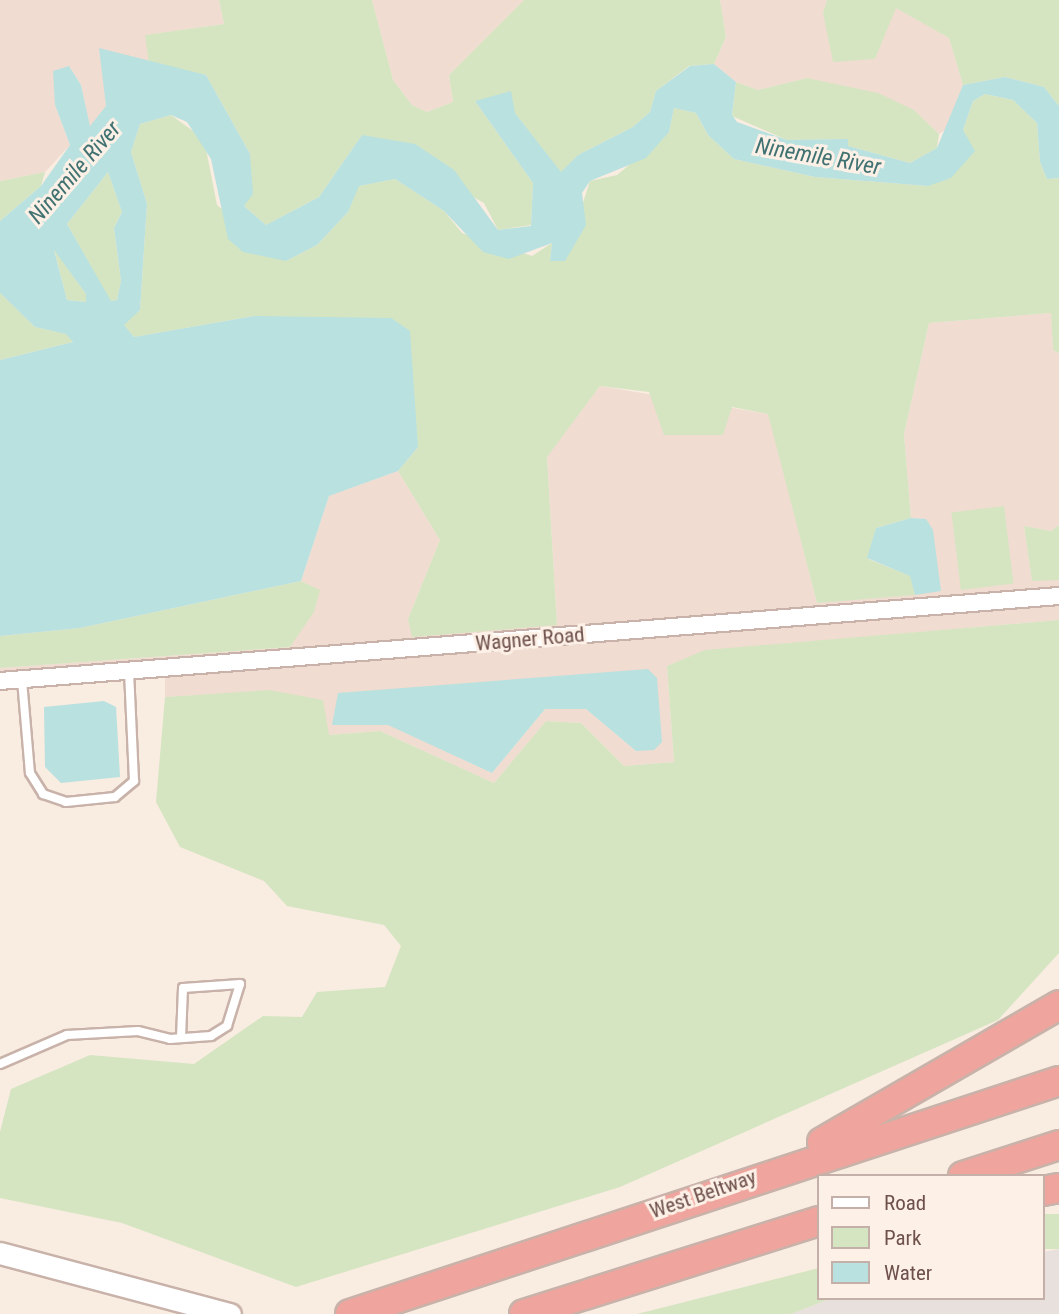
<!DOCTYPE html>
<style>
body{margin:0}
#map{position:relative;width:1059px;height:1314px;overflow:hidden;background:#f9ece1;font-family:"Roboto Condensed",sans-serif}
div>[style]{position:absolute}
.residential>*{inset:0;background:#f0dcd0}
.industrial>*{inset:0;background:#e8e0dc}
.green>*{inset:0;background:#d5e5c1;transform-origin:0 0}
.water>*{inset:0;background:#b8e1e0}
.roads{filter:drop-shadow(2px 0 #c8b2a9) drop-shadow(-2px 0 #c8b2a9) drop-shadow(0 2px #c8b2a9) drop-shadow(0 -2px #c8b2a9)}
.lane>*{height:8px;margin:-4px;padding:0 4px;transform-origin:4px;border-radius:4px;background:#fff}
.street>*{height:16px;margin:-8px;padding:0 8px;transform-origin:8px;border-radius:8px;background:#fff}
.secondary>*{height:21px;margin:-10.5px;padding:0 10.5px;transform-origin:10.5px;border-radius:10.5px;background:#fff}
.highway>*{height:28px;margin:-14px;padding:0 14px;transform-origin:14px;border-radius:14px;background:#efa59d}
span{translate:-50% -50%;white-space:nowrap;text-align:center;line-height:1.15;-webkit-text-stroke:6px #fdf0e6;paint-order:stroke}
.street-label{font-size:21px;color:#6e514a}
.water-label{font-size:23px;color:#407272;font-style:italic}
.legend{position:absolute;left:817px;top:1174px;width:228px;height:126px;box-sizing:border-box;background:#fdf0e6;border:2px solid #c4b0a8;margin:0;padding:9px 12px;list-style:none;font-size:21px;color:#6e514a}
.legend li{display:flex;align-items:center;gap:14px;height:35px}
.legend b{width:35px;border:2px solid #c4b0a8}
</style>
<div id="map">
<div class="residential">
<i style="clip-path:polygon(0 0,219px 0,224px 24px,146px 35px,149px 64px,100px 49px,106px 106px,90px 127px,81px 85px,69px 66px,55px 105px,70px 145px,45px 172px,0 181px)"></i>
<i style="clip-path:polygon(372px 0,524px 0,449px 75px,453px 102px,427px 112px,412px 105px,393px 80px)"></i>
<i style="clip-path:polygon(720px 0,827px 0,823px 14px,875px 59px,895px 7px,949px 38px,963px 85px,947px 129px,939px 134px,914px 110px,807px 78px,758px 90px,736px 82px,714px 64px,726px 37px)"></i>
<i style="clip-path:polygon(evenodd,1051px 313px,1053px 350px,1059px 353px,1059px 525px,1051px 531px,1024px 526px,1032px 580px,1059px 580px,1059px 620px,705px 651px,667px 666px,674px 762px,624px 766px,581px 723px,546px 721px,494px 783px,380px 731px,329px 735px,269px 691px,165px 697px,165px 675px,0 687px,0 668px,290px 647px,319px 590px,301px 581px,329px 496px,398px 471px,440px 540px,408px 619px,557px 625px,547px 456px,600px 386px,769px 414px,817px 603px,941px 591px,926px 519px,911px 518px,904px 434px,929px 323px,1051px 313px,657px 678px,636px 751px,586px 709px,545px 709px,492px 773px,387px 724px,657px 678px)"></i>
</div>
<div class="industrial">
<i style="clip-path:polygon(1059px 1249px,1059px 1314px,791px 1314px,832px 1298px,1043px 1298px,1043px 1252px)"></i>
</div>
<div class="green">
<i style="clip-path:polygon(219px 0,372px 0,393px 80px,412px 105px,427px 112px,453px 102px,449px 75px,524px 0,720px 0,726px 37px,714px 64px,689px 66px,656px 91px,650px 112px,633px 127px,578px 155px,561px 173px,515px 113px,475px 101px,533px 183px,531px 225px,498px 230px,484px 203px,362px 135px,319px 197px,266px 225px,244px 206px,250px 154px,206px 75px,149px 64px,145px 35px,224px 24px)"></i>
<i style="clip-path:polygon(827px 0,1059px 0,1059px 106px,1044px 87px,1005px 77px,963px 85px,949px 38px,896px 8px,875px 59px,833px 62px,823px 13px)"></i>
<i style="clip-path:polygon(807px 78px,878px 93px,914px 110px,939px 134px,937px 148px,910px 163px,848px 146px,848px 139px,787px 140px,732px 116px,736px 82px,758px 90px)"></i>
<i style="clip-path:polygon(985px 94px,1013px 100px,1037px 123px,1040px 162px,1047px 179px,1059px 178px,1059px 353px,1053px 350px,1051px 313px,929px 323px,904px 434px,911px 518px,876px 528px,868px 559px,911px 576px,915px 595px,817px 603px,768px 414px,732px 407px,723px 435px,664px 435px,649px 392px,600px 386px,547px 457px,557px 625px,412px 637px,408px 619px,440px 540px,398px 471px,418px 447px,254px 316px,134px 337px,123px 324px,140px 310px,147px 204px,131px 152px,140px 124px,171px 115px,204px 139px,217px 205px,286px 261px,317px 245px,348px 212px,358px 186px,395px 179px,444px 211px,462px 233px,532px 256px,552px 243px,550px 261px,581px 209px,590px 181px,617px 175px,669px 132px,674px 108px,696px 113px,708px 135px,734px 159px,815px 177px,928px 186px,963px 130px,973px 101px)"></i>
<i style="clip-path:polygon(45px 172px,41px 186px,0 221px,0 181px)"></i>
<i style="clip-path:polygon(108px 172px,122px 212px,114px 228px,121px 281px,117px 300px,110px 301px,67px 224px)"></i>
<i style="clip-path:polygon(54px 249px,86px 294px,86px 302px,67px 300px)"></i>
<i style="clip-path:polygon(0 293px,35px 327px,67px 334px,73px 342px,0 360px)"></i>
<i style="left:1004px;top:506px;width:78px;height:53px;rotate:83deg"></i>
<i style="clip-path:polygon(1059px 525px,1059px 580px,1032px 581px,1024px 526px,1051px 531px)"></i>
<i style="clip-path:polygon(301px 581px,320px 590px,314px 612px,290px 647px,0 668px,0 636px,80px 628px)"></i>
<i style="clip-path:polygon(1059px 620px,1059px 953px,998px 1020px,620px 1187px,296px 1287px,122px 1223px,0 1198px,0 1132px,11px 1089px,90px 1055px,194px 1064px,263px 1016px,302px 1017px,317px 992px,385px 987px,401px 946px,384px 925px,287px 906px,264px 881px,180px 847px,156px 802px,165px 697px,269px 690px,323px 700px,329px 735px,380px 731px,494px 783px,546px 721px,581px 723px,624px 766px,674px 762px,667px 666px,705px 650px)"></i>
<i style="left:1059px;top:1214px;width:35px;height:16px;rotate:90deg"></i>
<i style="clip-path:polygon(819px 1268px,819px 1298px,832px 1298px,791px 1314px,637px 1314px)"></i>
</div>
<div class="water">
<i style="clip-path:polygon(evenodd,99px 48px,206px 75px,250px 154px,253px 194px,244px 206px,266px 225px,319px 197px,362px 135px,415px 144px,454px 170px,498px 230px,531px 226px,533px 183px,475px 101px,511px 91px,515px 113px,561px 172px,578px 155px,633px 127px,650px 112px,656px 91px,690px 66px,714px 64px,736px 82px,732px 115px,737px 122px,787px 140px,848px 139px,848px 146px,910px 163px,937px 148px,963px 85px,1005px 77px,1044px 87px,1059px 106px,1059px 178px,1047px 179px,1040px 162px,1037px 123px,1013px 100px,985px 94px,973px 101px,963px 130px,975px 151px,951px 178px,928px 186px,815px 177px,734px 159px,708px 135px,696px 113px,674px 108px,669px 132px,646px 158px,590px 181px,582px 193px,586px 225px,565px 261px,550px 261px,552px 243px,509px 259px,483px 252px,444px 211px,395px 179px,359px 186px,348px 212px,317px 245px,286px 261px,243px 252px,228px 239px,211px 159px,187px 122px,171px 115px,140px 124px,131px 152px,147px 204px,140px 310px,124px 325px,134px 337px,254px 316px,391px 318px,410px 331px,418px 447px,398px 471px,329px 496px,301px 581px,80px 628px,0 636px,0 360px,73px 342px,66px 334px,35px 327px,0 293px,0 221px,41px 186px,70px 145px,55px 105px,53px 71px,69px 66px,81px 85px,90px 126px,106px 106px,99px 48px,108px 172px,122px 212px,114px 228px,121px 281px,117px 300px,111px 301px,67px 224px,108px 172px,99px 48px,54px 250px,86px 294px,86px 302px,67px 300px,54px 250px)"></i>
<i style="clip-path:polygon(911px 518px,926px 519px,933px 530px,941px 591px,915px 595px,910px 576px,867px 558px,876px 528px)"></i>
<i style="clip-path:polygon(648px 669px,657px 678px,662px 742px,654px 750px,636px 751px,586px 709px,545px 709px,492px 773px,388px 725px,332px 725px,338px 693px)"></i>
<i style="clip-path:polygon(104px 701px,116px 707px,120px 777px,61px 783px,45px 767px,44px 707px)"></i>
</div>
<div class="roads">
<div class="lane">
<i style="left:22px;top:680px;width:93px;rotate:85.1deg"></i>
<i style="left:30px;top:773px;width:25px;rotate:58deg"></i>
<i style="left:43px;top:794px;width:24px;rotate:19deg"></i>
<i style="left:66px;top:802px;width:49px;rotate:-5.8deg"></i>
<i style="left:115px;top:797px;width:25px;rotate:-40deg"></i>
<i style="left:134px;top:781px;width:110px;rotate:-92.6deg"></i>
<i style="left:0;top:1064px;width:73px;rotate:-23.4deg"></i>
<i style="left:67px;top:1035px;width:71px;rotate:-3.2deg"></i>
<i style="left:138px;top:1031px;width:33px;rotate:14deg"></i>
<i style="left:170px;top:1039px;width:41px;rotate:-4.2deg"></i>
<i style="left:211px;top:1036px;width:19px;rotate:-32deg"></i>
<i style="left:227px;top:1026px;width:44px;rotate:-72.8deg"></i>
<i style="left:240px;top:984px;width:57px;rotate:176deg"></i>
<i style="left:183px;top:988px;width:49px;rotate:92.3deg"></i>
</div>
<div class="street">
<i style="left:0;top:681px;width:1062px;rotate:-4.59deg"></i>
</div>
<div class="secondary">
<i style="left:0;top:1253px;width:238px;rotate:14.9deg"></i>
</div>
<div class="highway">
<i style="left:822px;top:1142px;width:274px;rotate:-30deg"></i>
<i style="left:963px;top:1176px;width:101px;rotate:-17.9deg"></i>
<i style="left:1043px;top:1191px;width:16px;rotate:-11deg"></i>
<i style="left:350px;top:1314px;width:746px;rotate:-18.19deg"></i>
<i style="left:524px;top:1314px;width:309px;rotate:-17.5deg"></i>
</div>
</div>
<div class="street-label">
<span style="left:530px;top:639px;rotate:-5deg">Wagner Road</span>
<span style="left:703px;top:1194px;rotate:-19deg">West Beltway</span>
</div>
<div class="water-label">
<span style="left:818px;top:157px;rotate:10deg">Ninemile River</span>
<span style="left:75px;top:173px;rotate:-49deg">Ninemile River</span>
</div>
<ul class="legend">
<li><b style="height:9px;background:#fff"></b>Road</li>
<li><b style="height:19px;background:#d5e5c1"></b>Park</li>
<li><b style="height:19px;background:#b8e1e0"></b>Water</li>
</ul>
</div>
